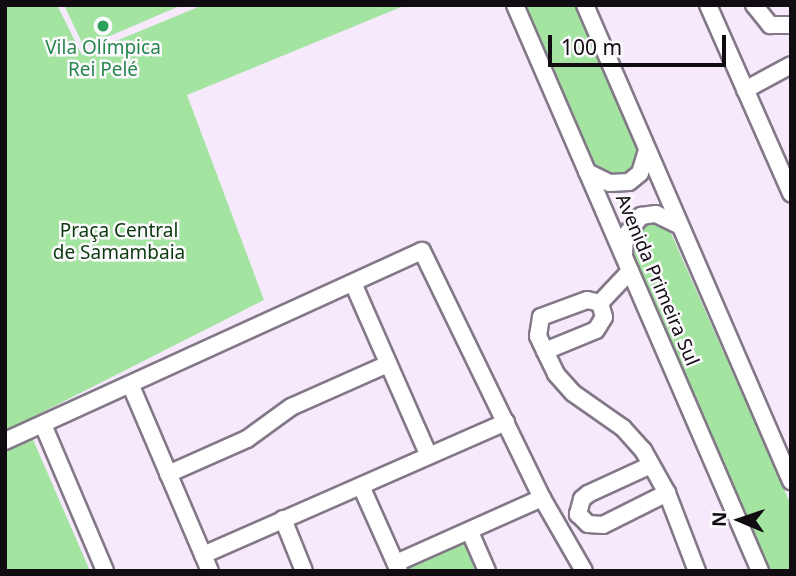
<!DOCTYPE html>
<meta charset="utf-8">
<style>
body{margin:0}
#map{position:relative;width:796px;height:576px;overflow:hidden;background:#f5e9fb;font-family:"Noto Sans",sans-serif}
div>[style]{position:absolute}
.green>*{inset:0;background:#a2e4a0}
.roads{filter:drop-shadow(2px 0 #837888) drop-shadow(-2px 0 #837888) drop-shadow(0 2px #837888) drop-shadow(0 -2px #837888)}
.minor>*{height:16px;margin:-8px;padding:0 8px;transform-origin:8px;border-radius:8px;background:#fff}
.dots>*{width:19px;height:19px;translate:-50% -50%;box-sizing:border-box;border:4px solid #fdfafe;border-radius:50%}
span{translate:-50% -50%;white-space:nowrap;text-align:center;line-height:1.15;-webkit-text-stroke:5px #fdfafe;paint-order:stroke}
.leisure-label{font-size:19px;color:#27864d}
.park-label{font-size:19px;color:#0a3a0d}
.street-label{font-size:19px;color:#100c12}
.frame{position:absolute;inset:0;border:7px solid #100c12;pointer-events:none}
.north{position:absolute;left:705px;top:485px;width:70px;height:70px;-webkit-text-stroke:5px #fdfafe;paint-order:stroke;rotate:272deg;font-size:19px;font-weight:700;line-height:28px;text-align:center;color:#100c12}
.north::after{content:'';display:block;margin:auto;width:24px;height:32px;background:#100c12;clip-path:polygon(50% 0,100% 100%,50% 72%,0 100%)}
.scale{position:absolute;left:548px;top:35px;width:178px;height:32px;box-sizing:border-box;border:4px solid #100c12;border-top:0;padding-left:9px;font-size:21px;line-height:24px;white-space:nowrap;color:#100c12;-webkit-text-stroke:5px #fdfafe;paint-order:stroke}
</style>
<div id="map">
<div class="green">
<i style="clip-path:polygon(5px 5px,57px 5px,82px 55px,203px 5px,406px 5px,187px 95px,264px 300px,25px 421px,90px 571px,5px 571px)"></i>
<i style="clip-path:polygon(64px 5px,182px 5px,84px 47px)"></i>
<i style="clip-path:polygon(523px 5px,574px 5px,637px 150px,630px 175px,611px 184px,597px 173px)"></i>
<i style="clip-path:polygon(651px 222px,670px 231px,791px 505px,791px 571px,765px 571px,629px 258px,634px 231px)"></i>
<i style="clip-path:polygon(466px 540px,479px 571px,396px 571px)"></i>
</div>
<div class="roads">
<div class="minor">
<i style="left:515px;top:5px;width:617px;rotate:66.59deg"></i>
<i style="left:585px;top:5px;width:519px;rotate:66.6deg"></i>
<i style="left:708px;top:5px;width:206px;rotate:66.2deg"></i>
<i style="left:754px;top:5px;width:26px;rotate:51deg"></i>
<i style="left:770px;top:25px;width:21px"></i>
<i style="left:745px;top:90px;width:52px;rotate:-28.5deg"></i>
<i style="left:587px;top:172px;width:25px;rotate:26deg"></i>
<i style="left:610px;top:183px;width:19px;rotate:-3deg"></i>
<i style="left:629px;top:182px;width:14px;rotate:-39deg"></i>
<i style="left:640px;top:173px;width:24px;rotate:-73deg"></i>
<i style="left:624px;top:254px;width:18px;rotate:-87deg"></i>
<i style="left:625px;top:236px;width:26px;rotate:-51deg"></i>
<i style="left:641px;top:216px;width:15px;rotate:-8deg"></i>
<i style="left:656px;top:214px;width:25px;rotate:26deg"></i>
<i style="left:353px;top:283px;width:187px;rotate:66.3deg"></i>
<i style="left:600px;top:303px;width:44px;rotate:-46.8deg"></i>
<i style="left:545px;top:351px;width:55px;rotate:-22.4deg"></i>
<i style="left:596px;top:330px;width:15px;rotate:-58deg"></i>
<i style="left:604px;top:317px;width:15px;rotate:-106deg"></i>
<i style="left:600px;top:303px;width:13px;rotate:-167deg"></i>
<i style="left:587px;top:300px;width:49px;rotate:159.7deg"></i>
<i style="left:541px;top:317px;width:19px;rotate:99deg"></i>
<i style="left:538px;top:336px;width:17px;rotate:65deg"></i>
<i style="left:545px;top:351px;width:25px;rotate:64deg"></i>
<i style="left:556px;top:374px;width:25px;rotate:48deg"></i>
<i style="left:573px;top:393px;width:61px;rotate:35deg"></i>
<i style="left:623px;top:428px;width:30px;rotate:48deg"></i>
<i style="left:643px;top:450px;width:49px;rotate:60.8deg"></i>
<i style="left:667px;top:493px;width:84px;rotate:69deg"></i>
<i style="left:131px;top:386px;width:201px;rotate:66.9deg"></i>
<i style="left:44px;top:427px;width:156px;rotate:67deg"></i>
<i style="left:5px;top:441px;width:458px;rotate:-24.5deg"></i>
<i style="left:422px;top:251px;width:275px;rotate:64.1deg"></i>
<i style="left:542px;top:498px;width:84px;rotate:60.1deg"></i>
<i style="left:651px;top:465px;width:69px;rotate:155.3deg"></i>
<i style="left:588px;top:494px;width:8px;rotate:140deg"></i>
<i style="left:582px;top:499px;width:16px;rotate:105deg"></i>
<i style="left:578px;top:514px;width:14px;rotate:45deg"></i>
<i style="left:588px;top:524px;width:15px;rotate:4deg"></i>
<i style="left:603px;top:525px;width:72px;rotate:-26.6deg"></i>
<i style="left:168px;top:474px;width:86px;rotate:-23.9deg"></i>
<i style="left:247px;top:439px;width:54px;rotate:-36deg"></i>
<i style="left:291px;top:407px;width:106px;rotate:-23.9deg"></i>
<i style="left:361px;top:486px;width:93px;rotate:65.9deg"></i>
<i style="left:283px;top:519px;width:56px;rotate:68deg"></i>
<i style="left:470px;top:532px;width:43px;rotate:66.4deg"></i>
<i style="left:203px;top:555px;width:331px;rotate:-23.7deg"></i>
<i style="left:396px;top:563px;width:160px;rotate:-24deg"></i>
</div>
</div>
<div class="dots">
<i style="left:103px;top:26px;background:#2e9e5b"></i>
</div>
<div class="leisure-label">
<span style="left:103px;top:59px">Vila Olímpica<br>Rei Pelé</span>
</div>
<div class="park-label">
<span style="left:119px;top:242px">Praça Central<br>de Samambaia</span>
</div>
<div class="street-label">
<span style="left:657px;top:280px;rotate:67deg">Avenida Primeira Sul</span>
</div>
<div class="frame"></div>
<div class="north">N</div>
<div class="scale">100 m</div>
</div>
